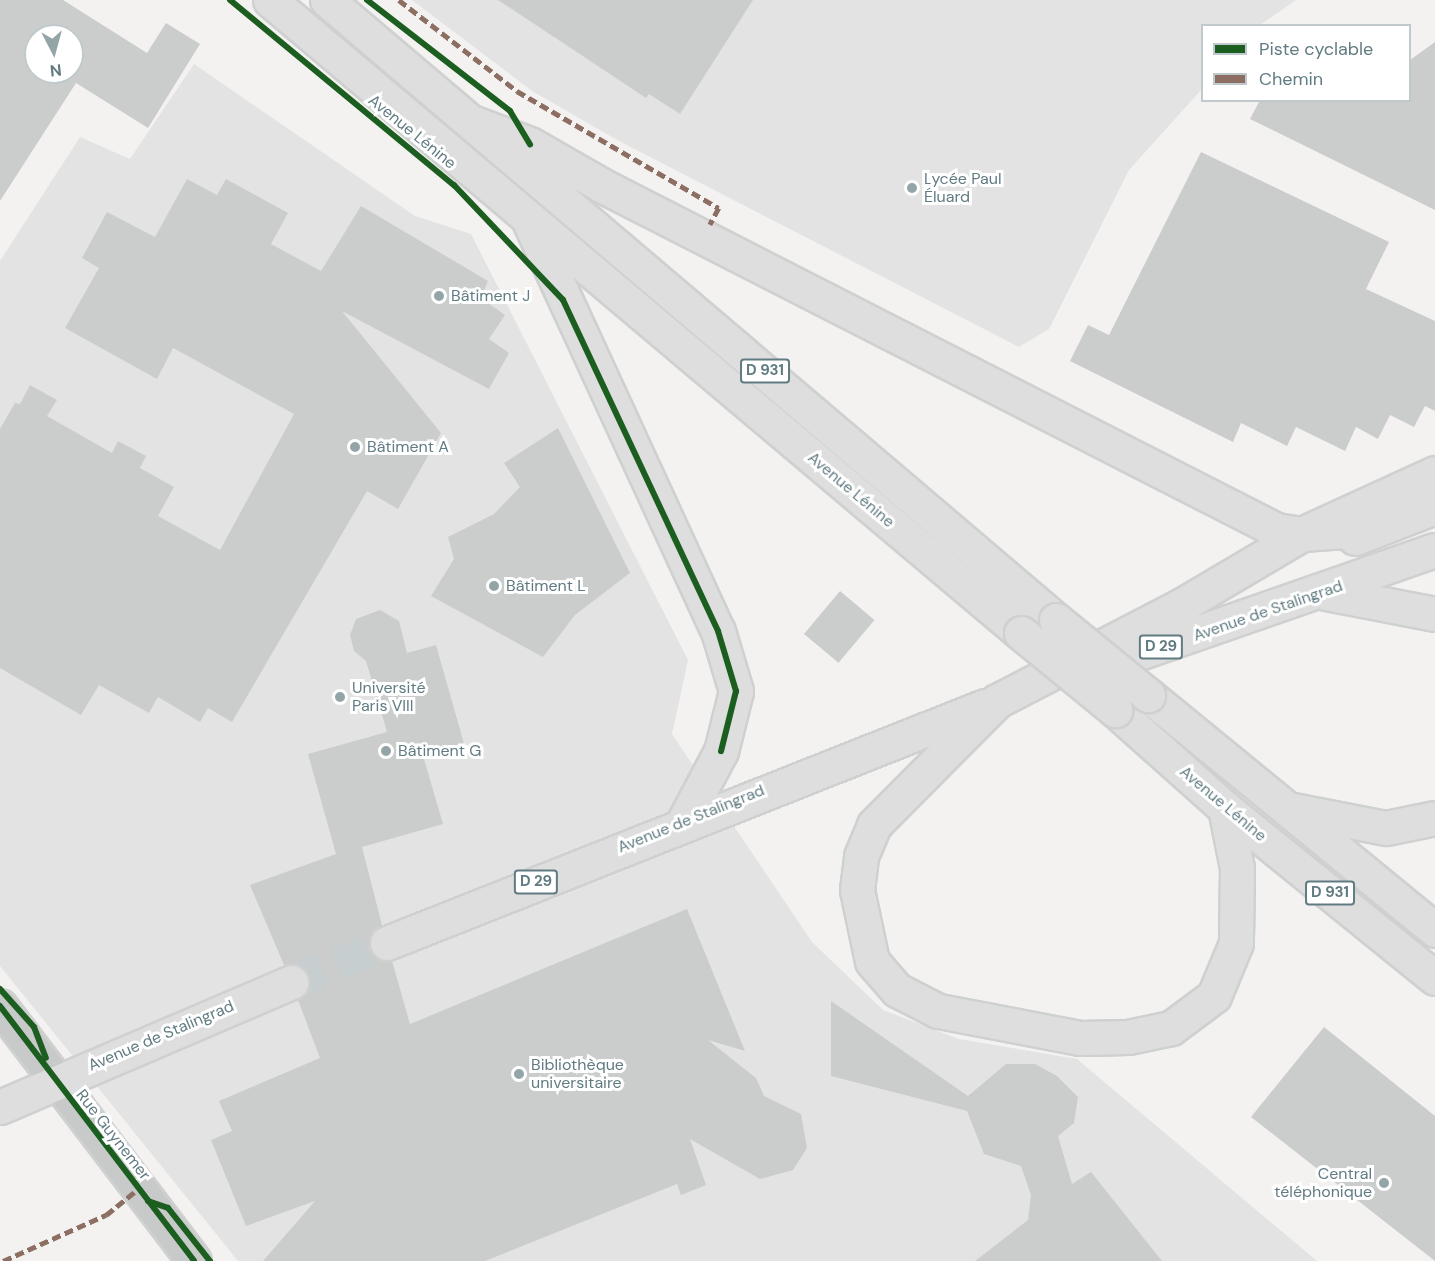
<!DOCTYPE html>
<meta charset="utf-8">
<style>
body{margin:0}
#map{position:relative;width:1435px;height:1261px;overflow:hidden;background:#f3f2f0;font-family:"DM Sans",sans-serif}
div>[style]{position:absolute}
.built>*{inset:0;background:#e3e3e3}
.building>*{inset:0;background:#cbcdcd;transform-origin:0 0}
.major-tunnel>*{height:33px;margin-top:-16.5px;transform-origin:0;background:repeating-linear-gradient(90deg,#c7cecf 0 33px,transparent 0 49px)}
.roads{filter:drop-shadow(2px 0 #cfd0d0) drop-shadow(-2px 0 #cfd0d0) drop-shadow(0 2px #cfd0d0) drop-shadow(0 -2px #cfd0d0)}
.minor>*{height:33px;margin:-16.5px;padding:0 16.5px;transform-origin:16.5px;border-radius:16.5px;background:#c8caca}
.major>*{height:33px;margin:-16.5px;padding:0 16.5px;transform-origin:16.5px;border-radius:16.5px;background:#dedede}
.bridges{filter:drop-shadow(2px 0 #cfd0d0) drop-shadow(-2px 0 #cfd0d0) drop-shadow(0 2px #cfd0d0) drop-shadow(0 -2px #cfd0d0)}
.major-bridge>*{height:33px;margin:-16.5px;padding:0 16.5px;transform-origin:16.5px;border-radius:16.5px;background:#dedede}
.quiet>*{height:4.5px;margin-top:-2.25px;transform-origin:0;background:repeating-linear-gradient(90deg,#8d6e63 0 9px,transparent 0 13.5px)}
.cycleway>*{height:6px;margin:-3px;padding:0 3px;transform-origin:3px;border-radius:3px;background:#1b5e20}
.dots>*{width:16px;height:16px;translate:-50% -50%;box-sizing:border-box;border:3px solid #fff;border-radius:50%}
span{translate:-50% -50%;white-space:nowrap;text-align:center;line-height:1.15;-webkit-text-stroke:6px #fff;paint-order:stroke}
.shield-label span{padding:2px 4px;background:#fff;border:2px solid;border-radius:4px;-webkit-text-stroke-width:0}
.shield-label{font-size:15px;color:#617b82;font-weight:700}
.street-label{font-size:16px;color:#617b82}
.poi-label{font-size:16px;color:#617b82}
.left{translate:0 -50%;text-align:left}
.right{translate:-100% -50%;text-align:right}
.legend{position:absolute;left:1201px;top:24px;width:210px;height:78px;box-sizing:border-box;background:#fff;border:2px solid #c0cacd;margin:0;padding:8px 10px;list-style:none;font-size:18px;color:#617b82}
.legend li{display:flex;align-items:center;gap:12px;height:30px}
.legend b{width:30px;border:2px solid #c0cacd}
.north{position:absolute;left:24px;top:24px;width:60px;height:60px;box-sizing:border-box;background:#fff;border:2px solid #c0cacd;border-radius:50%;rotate:174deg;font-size:16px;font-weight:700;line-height:24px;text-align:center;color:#617b82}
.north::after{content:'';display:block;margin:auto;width:21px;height:27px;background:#94a5a8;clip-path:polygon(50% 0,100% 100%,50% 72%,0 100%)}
</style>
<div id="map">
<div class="built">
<i style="clip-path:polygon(412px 0,1296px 0,1260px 25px,1202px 26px,1202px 89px,1129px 170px,1049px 329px,1019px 347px,619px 141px,532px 91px)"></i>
<i style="clip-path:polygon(194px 64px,415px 216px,471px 234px,688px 660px,672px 734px,812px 942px,883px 1010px,959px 1039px,1077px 1059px,1317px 1261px,238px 1261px,0 966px,0 261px,80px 137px,130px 159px)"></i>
</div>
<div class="building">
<i style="clip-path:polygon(evenodd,0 0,63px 0,147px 53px,166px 23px,200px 44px,148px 128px,76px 83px,0 201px,0 0,36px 36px,72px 36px,72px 72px,36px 72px,36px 36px)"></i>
<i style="clip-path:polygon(498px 0,753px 0,680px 114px,649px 94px,646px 98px)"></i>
<i style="clip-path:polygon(1435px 42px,1435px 210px,1250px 119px,1260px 100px,1410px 100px,1410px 60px)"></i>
<i style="clip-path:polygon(1201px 152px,1389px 242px,1366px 289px,1435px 321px,1435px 411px,1425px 406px,1414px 427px,1390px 415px,1378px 439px,1356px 427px,1345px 451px,1296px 427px,1287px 446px,1241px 423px,1233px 442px,1070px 361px,1088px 325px,1109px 335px)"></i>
<i style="clip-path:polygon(187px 179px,217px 195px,226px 179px,288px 213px,271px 244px,321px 271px,361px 206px,488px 281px,481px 298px,505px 315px,489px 339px,509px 353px,489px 389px,342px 311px,441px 433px,398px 509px,367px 491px,232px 722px,208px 708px,200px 722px,158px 697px,149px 713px,99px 685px,81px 715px,0 668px,0 429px,15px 403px,20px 404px,30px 385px,57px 400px,47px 416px,112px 453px,118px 441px,146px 456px,140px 468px,174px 487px,158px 516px,220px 550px,294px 414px,173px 348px,157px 379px,65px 328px,99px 268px,82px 258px,107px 212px,155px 237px)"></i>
<i style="clip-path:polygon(558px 428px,630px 573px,575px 615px,543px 657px,431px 596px,454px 559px,448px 537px,494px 514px,520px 487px,504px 463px)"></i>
<i style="left:840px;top:591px;width:45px;height:56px;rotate:40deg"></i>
<i style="clip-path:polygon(380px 610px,399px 621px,407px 653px,436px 645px,465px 747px,424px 759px,443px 824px,362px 847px,382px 925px,372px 932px,369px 949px,376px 958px,392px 961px,410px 1024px,687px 909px,745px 1051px,708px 1040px,756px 1078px,764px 1096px,801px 1114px,807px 1148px,793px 1170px,760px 1179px,690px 1139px,706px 1185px,681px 1195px,677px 1184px,485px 1261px,263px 1261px,315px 1201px,246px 1226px,211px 1140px,232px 1131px,219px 1101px,320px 1058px,298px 1000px,306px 993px,308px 975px,302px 967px,284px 965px,250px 885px,336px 854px,308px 754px,387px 732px,366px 661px,354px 651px,350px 635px,356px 619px)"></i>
<i style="clip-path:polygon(831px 1001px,968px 1096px,1006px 1064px,1035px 1064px,1057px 1076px,1078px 1097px,1074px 1123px,1058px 1136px,1072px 1184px,1091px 1172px,1162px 1261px,975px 1261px,1028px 1220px,1031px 1195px,1021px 1166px,984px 1154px,967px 1111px,831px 1076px)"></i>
<i style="clip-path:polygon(1324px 1027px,1435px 1116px,1435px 1261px,1251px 1117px)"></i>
</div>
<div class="major-tunnel">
<i style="left:291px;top:982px;width:104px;rotate:-22.1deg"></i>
</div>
<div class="roads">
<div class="minor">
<i style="left:0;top:1006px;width:320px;rotate:52.7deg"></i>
</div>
<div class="major">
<i style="left:270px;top:0;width:982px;rotate:40.13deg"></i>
<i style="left:327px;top:0;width:957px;rotate:40.38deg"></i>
<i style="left:474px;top:123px;width:60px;rotate:20.6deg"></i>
<i style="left:530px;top:144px;width:84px;rotate:29.9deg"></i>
<i style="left:603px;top:186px;width:756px;rotate:27.07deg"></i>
<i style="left:1276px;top:530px;width:26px;rotate:9deg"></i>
<i style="left:1302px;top:534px;width:75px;rotate:-3.8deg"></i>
<i style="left:530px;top:223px;width:449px;rotate:65.3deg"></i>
<i style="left:718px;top:631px;width:63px;rotate:73.3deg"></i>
<i style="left:736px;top:691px;width:62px;rotate:104deg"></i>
<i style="left:721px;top:751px;width:79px;rotate:117.9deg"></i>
<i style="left:1355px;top:538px;width:86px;rotate:-21.2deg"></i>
<i style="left:1326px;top:593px;width:111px;rotate:10.9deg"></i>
<i style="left:1093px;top:669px;width:362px;rotate:-19.2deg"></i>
<i style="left:1148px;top:695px;width:371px;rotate:39.3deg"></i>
<i style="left:1115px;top:710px;width:147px;rotate:41.7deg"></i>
<i style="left:1225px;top:808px;width:270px;rotate:39deg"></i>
<i style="left:1225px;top:808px;width:61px;rotate:78.7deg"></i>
<i style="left:1237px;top:868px;width:75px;rotate:90.8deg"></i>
<i style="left:1236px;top:943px;width:57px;rotate:112.5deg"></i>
<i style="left:1214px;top:996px;width:54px;rotate:143.3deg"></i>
<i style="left:1171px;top:1028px;width:44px;rotate:168.2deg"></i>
<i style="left:1128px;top:1037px;width:48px;rotate:178.8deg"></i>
<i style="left:1080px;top:1038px;width:145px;rotate:-169.2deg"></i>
<i style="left:938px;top:1011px;width:46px;rotate:-152.9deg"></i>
<i style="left:897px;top:990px;width:38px;rotate:-131deg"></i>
<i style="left:872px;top:961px;width:73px;rotate:-101.9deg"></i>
<i style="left:857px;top:890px;width:34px;rotate:-83deg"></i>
<i style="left:861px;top:856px;width:34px;rotate:-67deg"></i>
<i style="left:874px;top:825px;width:175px;rotate:-45.2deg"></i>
<i style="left:997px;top:701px;width:208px;rotate:-27.4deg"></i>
<i style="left:1182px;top:605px;width:139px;rotate:-30.6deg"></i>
<i style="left:1302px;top:534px;width:146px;rotate:-24.6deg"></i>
<i style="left:1293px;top:810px;width:95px;rotate:11deg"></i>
<i style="left:1386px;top:828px;width:50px;rotate:-11.5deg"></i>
<i style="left:387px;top:943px;width:643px;rotate:-21.62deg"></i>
<i style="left:0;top:1107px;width:317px;rotate:-23.2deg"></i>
</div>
</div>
<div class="bridges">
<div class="major-bridge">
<i style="left:1056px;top:620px;width:119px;rotate:39.2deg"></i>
<i style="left:1021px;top:633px;width:122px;rotate:39.3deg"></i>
</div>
</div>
<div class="quiet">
<i style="left:399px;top:0;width:149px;rotate:37.6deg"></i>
<i style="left:517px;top:91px;width:233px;rotate:30.1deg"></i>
<i style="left:719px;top:208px;width:19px;rotate:118deg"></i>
<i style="left:3px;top:1261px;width:113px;rotate:-24.1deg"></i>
<i style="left:106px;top:1215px;width:41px;rotate:-39.1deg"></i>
</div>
<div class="cycleway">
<i style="left:230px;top:0;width:291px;rotate:39.6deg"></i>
<i style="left:454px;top:185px;width:158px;rotate:46.5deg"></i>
<i style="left:563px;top:300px;width:365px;rotate:64.9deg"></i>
<i style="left:718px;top:631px;width:63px;rotate:73.3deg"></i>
<i style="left:736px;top:691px;width:62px;rotate:104deg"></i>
<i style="left:367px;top:0;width:181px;rotate:37.8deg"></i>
<i style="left:510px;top:111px;width:39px;rotate:59deg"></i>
<i style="left:0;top:989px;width:51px;rotate:48.2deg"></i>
<i style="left:34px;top:1027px;width:33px;rotate:69deg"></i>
<i style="left:0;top:1006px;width:320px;rotate:52.7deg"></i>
<i style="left:148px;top:1201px;width:21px;rotate:19deg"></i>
<i style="left:168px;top:1208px;width:68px;rotate:51.6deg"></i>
</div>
<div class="dots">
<i style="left:912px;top:188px;background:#94a5a8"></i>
<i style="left:439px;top:296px;background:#94a5a8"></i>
<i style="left:355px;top:447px;background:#94a5a8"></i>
<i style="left:494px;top:586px;background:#94a5a8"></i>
<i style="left:340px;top:697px;background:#94a5a8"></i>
<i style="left:386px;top:751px;background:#94a5a8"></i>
<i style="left:519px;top:1074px;background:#94a5a8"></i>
<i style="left:1384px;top:1183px;background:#94a5a8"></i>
</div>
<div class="shield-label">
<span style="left:765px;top:371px">D 931</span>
<span style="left:1161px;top:647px">D 29</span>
<span style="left:536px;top:882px">D 29</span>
<span style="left:1330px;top:893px">D 931</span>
</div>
<div class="street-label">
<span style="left:412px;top:132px;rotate:39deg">Avenue Lénine</span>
<span style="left:851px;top:490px;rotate:40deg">Avenue Lénine</span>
<span style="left:1268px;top:611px;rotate:-19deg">Avenue de Stalingrad</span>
<span style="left:1223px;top:804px;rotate:40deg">Avenue Lénine</span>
<span style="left:691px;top:819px;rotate:-22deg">Avenue de Stalingrad</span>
<span style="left:161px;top:1036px;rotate:-23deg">Avenue de Stalingrad</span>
<span style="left:113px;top:1135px;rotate:52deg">Rue Guynemer</span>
</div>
<div class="poi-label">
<span class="left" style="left:924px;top:188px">Lycée Paul<br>Éluard</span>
<span class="left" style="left:451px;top:296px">Bâtiment J</span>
<span class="left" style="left:367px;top:447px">Bâtiment A</span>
<span class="left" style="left:506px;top:586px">Bâtiment L</span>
<span class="left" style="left:352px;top:697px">Université<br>Paris VIII</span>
<span class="left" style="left:398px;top:751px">Bâtiment G</span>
<span class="left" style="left:531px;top:1074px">Bibliothèque<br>universitaire</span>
<span class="right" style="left:1372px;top:1183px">Central<br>téléphonique</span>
</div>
<ul class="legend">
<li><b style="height:8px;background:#1b5e20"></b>Piste cyclable</li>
<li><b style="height:8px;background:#8d6e63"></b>Chemin</li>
</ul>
<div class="north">N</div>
</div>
